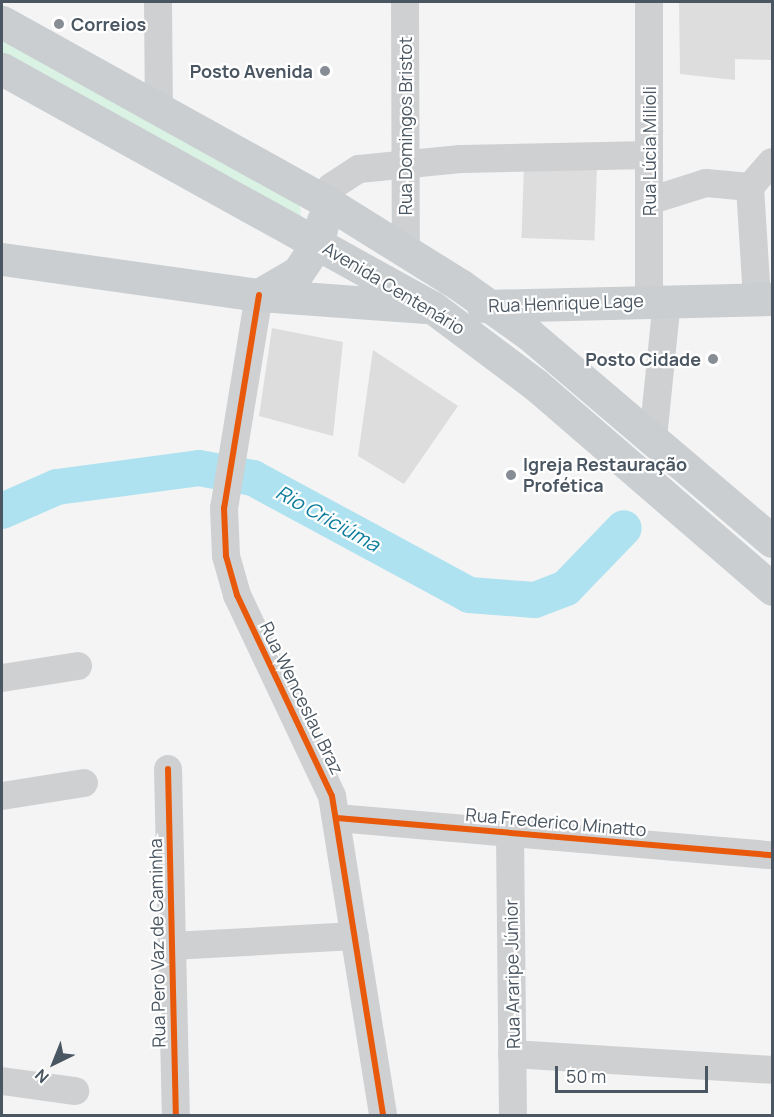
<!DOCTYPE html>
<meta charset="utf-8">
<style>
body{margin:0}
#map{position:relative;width:774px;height:1117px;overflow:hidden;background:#f4f4f4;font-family:Manrope,sans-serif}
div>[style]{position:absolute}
.green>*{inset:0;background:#d9f2e3}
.river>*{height:36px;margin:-18px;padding:0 18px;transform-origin:18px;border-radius:18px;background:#aee2f0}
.building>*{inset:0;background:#ddddde;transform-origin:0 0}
.minor>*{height:28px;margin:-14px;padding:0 14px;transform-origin:14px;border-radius:14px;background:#ced0d2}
.major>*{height:33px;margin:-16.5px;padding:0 16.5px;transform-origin:16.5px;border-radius:16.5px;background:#caced1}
.cycleway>*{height:6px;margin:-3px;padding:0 3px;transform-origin:3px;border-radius:3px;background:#e8590c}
.dots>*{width:16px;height:16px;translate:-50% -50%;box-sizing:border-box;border:3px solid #fff;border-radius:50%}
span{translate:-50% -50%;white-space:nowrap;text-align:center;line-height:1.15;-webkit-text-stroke:4.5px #fff;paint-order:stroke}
.poi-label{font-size:18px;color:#4a5661;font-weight:700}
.left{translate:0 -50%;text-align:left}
.right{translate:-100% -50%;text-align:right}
.street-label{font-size:18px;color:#4a5661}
.water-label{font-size:20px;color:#0c7c9b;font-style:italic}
.frame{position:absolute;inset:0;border:3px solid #4a5661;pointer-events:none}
.north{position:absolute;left:24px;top:1033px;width:60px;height:60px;-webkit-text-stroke:4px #fff;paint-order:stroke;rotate:223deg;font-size:16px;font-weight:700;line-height:24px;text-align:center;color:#4a5661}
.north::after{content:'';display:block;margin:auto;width:21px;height:27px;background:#4a5661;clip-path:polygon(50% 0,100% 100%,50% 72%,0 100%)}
.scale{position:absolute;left:555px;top:1066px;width:153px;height:27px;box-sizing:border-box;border:3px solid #4a5661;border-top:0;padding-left:8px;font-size:18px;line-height:21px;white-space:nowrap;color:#4a5661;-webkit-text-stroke:4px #fff;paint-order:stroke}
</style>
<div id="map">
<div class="green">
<i style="clip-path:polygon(2px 30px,299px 196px,302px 227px,2px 62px)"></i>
</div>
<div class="river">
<i style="left:2px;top:511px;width:60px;rotate:-23.6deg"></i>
<i style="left:57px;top:487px;width:143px;rotate:-7.6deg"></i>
<i style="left:199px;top:468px;width:55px;rotate:10.5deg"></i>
<i style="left:253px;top:478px;width:246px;rotate:28.4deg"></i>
<i style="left:469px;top:595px;width:66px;rotate:4.3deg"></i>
<i style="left:535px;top:600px;width:33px;rotate:-21deg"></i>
<i style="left:566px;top:588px;width:83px;rotate:-46deg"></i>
</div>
<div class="building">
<i style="clip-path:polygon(679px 2px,772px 2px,772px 60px,735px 59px,735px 80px,680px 74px)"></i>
<i style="left:524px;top:166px;width:73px;height:72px;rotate:2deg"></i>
<i style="clip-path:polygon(272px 328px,343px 342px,333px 436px,259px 416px)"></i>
<i style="clip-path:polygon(373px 350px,458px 406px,404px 484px,358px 456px)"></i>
</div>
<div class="minor">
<i style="left:158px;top:2px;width:108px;rotate:89.5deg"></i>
<i style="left:405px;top:2px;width:248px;rotate:89.8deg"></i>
<i style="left:649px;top:2px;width:299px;rotate:90deg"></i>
<i style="left:750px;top:187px;width:33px;rotate:-49deg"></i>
<i style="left:325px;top:201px;width:15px;rotate:-67deg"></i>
<i style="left:331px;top:187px;width:33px;rotate:-33deg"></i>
<i style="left:359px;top:169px;width:102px;rotate:-5.6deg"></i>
<i style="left:461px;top:159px;width:188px;rotate:-1.2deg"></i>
<i style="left:649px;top:201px;width:60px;rotate:-17.5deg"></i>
<i style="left:706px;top:183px;width:44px;rotate:5.2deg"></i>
<i style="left:750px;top:187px;width:112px;rotate:86.4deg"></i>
<i style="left:259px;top:295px;width:216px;rotate:99.3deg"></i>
<i style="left:224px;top:508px;width:48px;rotate:87.6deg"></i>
<i style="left:226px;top:556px;width:41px;rotate:74.2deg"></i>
<i style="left:237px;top:595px;width:222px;rotate:64.7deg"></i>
<i style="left:332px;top:796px;width:324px;rotate:80.9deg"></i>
<i style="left:653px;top:438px;width:138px;rotate:-84.2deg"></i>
<i style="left:2px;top:678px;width:77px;rotate:-9deg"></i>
<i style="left:168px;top:769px;width:347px;rotate:88.7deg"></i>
<i style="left:2px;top:796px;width:83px;rotate:-9deg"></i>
<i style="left:337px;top:818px;width:437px;rotate:4.9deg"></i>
<i style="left:510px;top:833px;width:283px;rotate:89.4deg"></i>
<i style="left:172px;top:946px;width:183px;rotate:-3.1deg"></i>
<i style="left:512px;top:1054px;width:260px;rotate:3.5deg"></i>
<i style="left:2px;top:1081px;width:74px;rotate:7.8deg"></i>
</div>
<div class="major">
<i style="left:2px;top:22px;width:369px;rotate:29deg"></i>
<i style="left:325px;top:201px;width:159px;rotate:31.9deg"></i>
<i style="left:460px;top:285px;width:86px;rotate:35.5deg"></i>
<i style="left:530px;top:335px;width:318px;rotate:40.4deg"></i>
<i style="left:2px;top:69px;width:491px;rotate:29deg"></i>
<i style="left:432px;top:307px;width:130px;rotate:36.9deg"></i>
<i style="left:536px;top:385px;width:312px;rotate:40.8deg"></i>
<i style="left:2px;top:259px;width:260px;rotate:8deg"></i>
<i style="left:259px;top:295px;width:167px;rotate:4.1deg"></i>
<i style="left:259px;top:295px;width:45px;rotate:-30.5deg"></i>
<i style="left:298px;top:272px;width:36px;rotate:-56deg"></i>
<i style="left:318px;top:242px;width:22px;rotate:-77deg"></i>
<i style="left:483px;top:306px;width:289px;rotate:-1.4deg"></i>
</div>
<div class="cycleway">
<i style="left:259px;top:295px;width:216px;rotate:99.3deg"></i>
<i style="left:224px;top:508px;width:48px;rotate:87.6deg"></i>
<i style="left:226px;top:556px;width:41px;rotate:74.2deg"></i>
<i style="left:237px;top:595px;width:222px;rotate:64.7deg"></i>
<i style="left:332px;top:796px;width:324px;rotate:80.9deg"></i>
<i style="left:168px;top:769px;width:347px;rotate:88.7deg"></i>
<i style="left:337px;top:818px;width:437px;rotate:4.9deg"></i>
</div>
<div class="dots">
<i style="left:59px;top:24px;background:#868d94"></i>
<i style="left:325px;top:71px;background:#868d94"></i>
<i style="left:713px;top:359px;background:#868d94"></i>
<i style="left:511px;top:475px;background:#868d94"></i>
</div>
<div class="poi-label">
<span class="left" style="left:71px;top:24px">Correios</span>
<span class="right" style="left:313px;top:71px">Posto Avenida</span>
<span class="right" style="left:701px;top:359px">Posto Cidade</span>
<span class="left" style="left:523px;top:475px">Igreja Restauração<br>Profética</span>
</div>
<div class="street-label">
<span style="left:405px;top:126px;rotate:-90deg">Rua Domingos Bristot</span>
<span style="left:649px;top:151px;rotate:-90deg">Rua Lúcia Milioli</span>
<span style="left:394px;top:288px;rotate:31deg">Avenida Centenário</span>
<span style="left:566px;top:303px;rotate:-2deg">Rua Henrique Lage</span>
<span style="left:302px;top:698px;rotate:64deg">Rua Wenceslau Braz</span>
<span style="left:556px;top:822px;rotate:5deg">Rua Frederico Minatto</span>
<span style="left:157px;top:943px;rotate:-91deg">Rua Pero Vaz de Caminha</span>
<span style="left:512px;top:974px;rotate:-91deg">Rua Araripe Júnior</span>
</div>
<div class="water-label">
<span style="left:328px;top:518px;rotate:29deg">Rio Criciúma</span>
</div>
<div class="frame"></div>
<div class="north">N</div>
<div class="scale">50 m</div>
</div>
